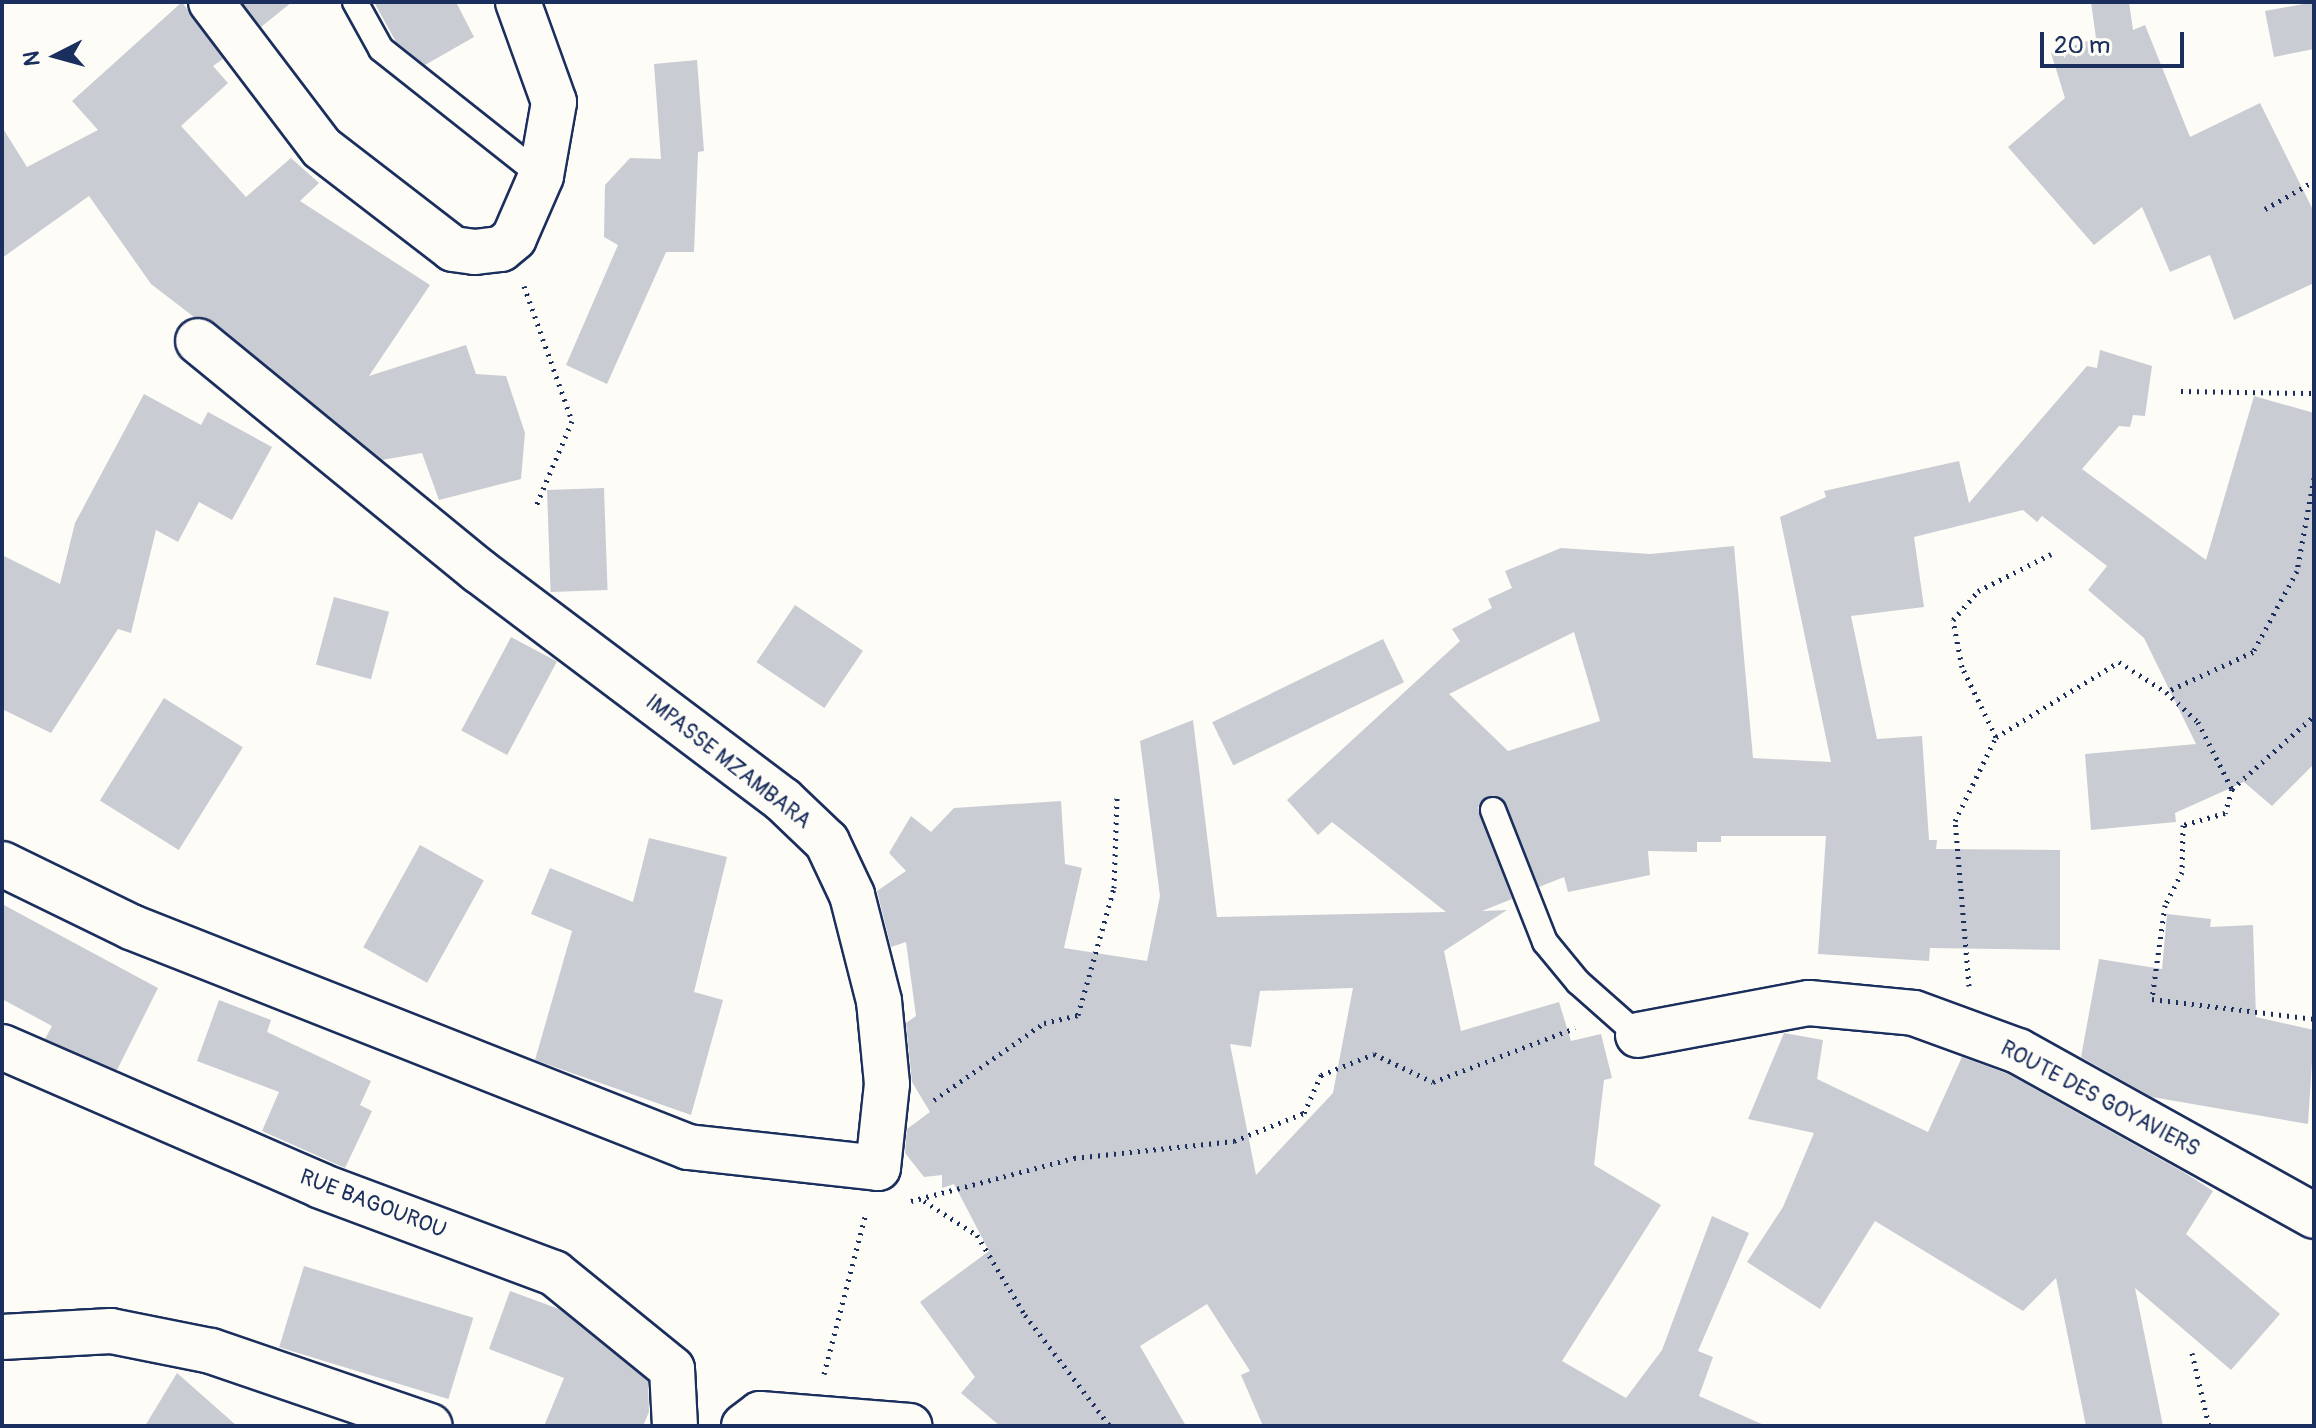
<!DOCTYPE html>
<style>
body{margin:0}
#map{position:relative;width:2316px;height:1428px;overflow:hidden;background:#fdfcf7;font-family:Pangolin,sans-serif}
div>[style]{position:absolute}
.building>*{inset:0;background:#c9ccd3;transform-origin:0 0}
.path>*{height:5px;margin-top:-2.5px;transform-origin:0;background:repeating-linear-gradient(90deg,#1b2f5e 0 2px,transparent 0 8px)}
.roads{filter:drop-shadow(2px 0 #1b2f5e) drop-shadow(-2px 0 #1b2f5e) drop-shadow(0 2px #1b2f5e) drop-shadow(0 -2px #1b2f5e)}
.service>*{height:24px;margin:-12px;padding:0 12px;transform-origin:12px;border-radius:12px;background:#fdfcf7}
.minor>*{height:44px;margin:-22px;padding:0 22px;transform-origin:22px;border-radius:22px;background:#fdfcf7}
span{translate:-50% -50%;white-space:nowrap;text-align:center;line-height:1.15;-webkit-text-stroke:7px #fdfcf7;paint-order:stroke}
.street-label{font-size:22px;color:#1b2f5e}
.frame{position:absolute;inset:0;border:4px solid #1b2f5e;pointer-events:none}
.north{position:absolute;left:16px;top:16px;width:80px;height:80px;-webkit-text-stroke:6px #fdfcf7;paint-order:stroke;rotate:264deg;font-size:22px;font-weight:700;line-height:32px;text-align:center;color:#1b2f5e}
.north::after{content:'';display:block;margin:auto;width:28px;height:36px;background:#1b2f5e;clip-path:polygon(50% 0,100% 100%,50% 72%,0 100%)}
.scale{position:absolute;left:2040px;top:32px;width:144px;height:36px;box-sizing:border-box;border:4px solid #1b2f5e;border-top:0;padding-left:10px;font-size:24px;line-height:28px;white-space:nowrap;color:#1b2f5e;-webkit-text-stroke:6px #fdfcf7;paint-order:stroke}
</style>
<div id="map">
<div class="building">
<i style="clip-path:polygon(182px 2px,223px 59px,213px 66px,228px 83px,181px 126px,246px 197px,291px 158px,319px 183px,300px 201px,430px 285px,369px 376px,466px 345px,476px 374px,506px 376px,525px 433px,521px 479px,439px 500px,422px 453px,382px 460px,214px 322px,194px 317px,151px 284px,89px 196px,2px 258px,2px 127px,27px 167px,98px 130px,72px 101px)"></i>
<i style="clip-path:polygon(242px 2px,292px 2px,261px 27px)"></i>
<i style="clip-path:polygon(374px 2px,456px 2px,474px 37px,425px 65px,396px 42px)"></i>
<i style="clip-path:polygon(2091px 2px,2129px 2px,2133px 30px,2145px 25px,2190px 137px,2260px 103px,2314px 212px,2314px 283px,2234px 320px,2210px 255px,2170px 272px,2142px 207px,2094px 245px,2008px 147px,2065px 98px,2051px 53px,2096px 38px)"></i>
<i style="clip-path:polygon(2314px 2px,2314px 49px,2274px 57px,2265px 11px)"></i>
<i style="clip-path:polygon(697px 60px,704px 151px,698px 152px,694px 252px,666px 252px,607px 384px,566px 365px,618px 245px,604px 237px,605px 185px,630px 158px,661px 159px,654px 64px)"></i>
<i style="clip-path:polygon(evenodd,2100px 350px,2152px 366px,2145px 416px,2133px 415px,2130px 427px,2119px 426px,2082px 469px,2206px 560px,2254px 396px,2314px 413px,2314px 764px,2272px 806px,2244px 782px,2175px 813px,2176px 822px,2091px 830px,2085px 754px,2196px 744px,2144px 638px,2088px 590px,2107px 566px,2042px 516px,2037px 522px,2023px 510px,1914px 537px,1924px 607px,1851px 616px,1877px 739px,1922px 736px,1929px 840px,1937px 840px,1936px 849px,2060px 850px,2060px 950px,1930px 948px,1929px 961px,1818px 954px,1826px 836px,1721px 836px,1721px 842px,1697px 842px,1697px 852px,1648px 851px,1650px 875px,1568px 892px,1564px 877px,1539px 887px,1503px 799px,1488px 796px,1478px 807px,1512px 899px,1482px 911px,1507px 910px,1444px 951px,1461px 1031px,1559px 1002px,1571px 1041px,1601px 1034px,1612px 1078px,1604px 1080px,1594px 1165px,1661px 1205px,1562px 1361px,1626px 1398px,1662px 1350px,1712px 1216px,1749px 1233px,1698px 1351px,1713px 1357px,1699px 1396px,1766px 1426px,1263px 1426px,1241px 1375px,1250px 1371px,1207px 1304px,1140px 1346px,1186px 1426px,1000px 1426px,961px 1393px,975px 1377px,920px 1302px,989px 1251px,954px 1184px,942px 1188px,942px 1175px,924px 1177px,905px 1153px,907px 1129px,930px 1112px,912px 1082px,906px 1023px,916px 1016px,906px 942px,891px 947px,877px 891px,906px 871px,889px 853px,911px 816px,931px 832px,954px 808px,1061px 801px,1065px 864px,1082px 868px,1064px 948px,1147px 961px,1160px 896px,1140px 741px,1193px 720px,1217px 917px,1446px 912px,1332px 822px,1318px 835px,1287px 800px,1460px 641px,1452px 629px,1492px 608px,1488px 599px,1512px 588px,1505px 571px,1561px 548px,1650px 554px,1734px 546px,1753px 758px,1831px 762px,1780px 517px,1826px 497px,1824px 491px,1959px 461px,1969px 503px,2087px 366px,2097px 368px,2100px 350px,1574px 632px,1600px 721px,1508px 751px,1449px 694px,1574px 632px,2100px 350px,1353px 988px,1333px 1093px,1256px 1175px,1230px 1044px,1251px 1047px,1260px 991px,1353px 988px)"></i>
<i style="clip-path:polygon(144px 394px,201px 425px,208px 412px,272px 447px,232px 520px,199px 502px,178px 542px,156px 530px,131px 633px,118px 629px,51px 733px,2px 709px,2px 555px,60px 584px,75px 523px)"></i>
<i style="left:604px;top:488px;width:102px;height:57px;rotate:88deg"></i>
<i style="left:334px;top:597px;width:57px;height:70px;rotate:15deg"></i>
<i style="left:795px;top:605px;width:82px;height:69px;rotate:34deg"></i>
<i style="left:511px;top:637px;width:52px;height:106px;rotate:28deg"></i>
<i style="left:1383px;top:639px;width:48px;height:190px;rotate:64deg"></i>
<i style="left:164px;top:698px;width:93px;height:121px;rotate:32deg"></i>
<i style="clip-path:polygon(649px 838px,727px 857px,694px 992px,723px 1000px,691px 1115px,535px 1060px,572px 931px,531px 914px,550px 868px,633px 902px)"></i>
<i style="left:420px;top:845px;width:73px;height:117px;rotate:29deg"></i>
<i style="clip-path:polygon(2px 904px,158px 988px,117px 1070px,45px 1039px,52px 1026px,2px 999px)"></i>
<i style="clip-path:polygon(2167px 914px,2211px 919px,2210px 927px,2253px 925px,2256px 1017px,2314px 1030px,2308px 1124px,2152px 1097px,2081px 1057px,2099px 959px,2162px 969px)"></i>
<i style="clip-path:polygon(219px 1000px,271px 1020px,267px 1032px,371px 1081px,360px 1105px,372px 1111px,345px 1168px,262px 1131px,279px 1092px,197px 1061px)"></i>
<i style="clip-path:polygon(1784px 1033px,1823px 1040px,1817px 1079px,1928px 1132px,1962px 1057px,2008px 1074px,2185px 1173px,2213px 1191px,2186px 1234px,2280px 1314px,2231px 1370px,2135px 1288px,2163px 1426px,2086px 1426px,2056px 1278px,2023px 1311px,1875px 1221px,1820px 1309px,1747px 1262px,1783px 1207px,1814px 1133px,1748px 1119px)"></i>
<i style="left:304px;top:1266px;width:177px;height:85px;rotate:17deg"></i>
<i style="clip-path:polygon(510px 1291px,559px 1309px,648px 1381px,649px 1412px,643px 1426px,544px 1426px,564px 1378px,489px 1349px)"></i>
<i style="clip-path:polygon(177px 1373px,237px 1426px,145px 1426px)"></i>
</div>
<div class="path">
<i style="left:2265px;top:209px;width:56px;rotate:-29.7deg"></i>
<i style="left:524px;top:286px;width:143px;rotate:70.4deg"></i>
<i style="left:572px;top:421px;width:95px;rotate:113deg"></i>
<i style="left:2181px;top:391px;width:133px;rotate:0.9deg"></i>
<i style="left:2314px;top:478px;width:95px;rotate:100.4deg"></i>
<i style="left:2297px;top:571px;width:92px;rotate:118.5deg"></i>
<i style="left:2253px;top:652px;width:96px;rotate:155.3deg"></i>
<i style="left:2166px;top:692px;width:44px;rotate:43.2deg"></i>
<i style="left:2198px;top:722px;width:75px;rotate:63.1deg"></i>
<i style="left:2232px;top:789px;width:25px;rotate:106deg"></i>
<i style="left:2225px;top:813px;width:44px;rotate:164.1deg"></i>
<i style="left:2183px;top:825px;width:47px;rotate:91.2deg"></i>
<i style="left:2182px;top:872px;width:37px;rotate:117deg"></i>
<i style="left:2165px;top:905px;width:95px;rotate:97.9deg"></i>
<i style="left:2152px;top:999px;width:163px;rotate:7deg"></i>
<i style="left:1996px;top:737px;width:78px;rotate:-115.9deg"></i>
<i style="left:1962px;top:667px;width:48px;rotate:-100.8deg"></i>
<i style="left:1953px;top:620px;width:38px;rotate:-49deg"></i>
<i style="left:1978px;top:591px;width:82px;rotate:-26.9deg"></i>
<i style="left:2232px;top:789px;width:110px;rotate:-41.7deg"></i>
<i style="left:1969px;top:986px;width:166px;rotate:-94.8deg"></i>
<i style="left:1955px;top:821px;width:93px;rotate:-64deg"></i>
<i style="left:1996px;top:737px;width:144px;rotate:-31.4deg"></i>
<i style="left:2119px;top:662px;width:56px;rotate:32.6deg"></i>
<i style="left:934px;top:1100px;width:134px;rotate:-35deg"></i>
<i style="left:1044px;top:1023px;width:35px;rotate:-13deg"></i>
<i style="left:1078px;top:1015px;width:132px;rotate:-74.2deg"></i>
<i style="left:1114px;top:888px;width:91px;rotate:-88.1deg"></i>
<i style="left:911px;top:1201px;width:169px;rotate:-14.8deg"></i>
<i style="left:1074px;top:1158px;width:161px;rotate:-6.1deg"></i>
<i style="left:1234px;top:1141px;width:75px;rotate:-21.8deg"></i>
<i style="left:1304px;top:1113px;width:42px;rotate:-65.9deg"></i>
<i style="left:1321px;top:1075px;width:57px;rotate:-21.6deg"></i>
<i style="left:1374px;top:1054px;width:65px;rotate:25.4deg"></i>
<i style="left:1433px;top:1082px;width:152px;rotate:-20.8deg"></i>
<i style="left:924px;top:1201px;width:63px;rotate:32.7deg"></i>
<i style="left:977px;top:1235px;width:93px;rotate:59deg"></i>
<i style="left:1025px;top:1315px;width:140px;rotate:52.6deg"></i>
<i style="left:2192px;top:1353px;width:75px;rotate:76.9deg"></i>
<i style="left:824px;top:1374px;width:166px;rotate:-75.4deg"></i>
</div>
<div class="roads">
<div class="service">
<i style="left:355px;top:2px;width:54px;rotate:61deg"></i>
<i style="left:381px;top:49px;width:204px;rotate:38.4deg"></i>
<i style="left:1493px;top:810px;width:142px;rotate:68.5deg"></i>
<i style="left:1545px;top:942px;width:52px;rotate:50.5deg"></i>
<i style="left:1578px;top:982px;width:80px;rotate:41.5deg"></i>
</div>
<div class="minor">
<i style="left:211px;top:2px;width:183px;rotate:52.8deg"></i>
<i style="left:322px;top:148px;width:165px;rotate:37.6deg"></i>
<i style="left:453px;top:249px;width:22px;rotate:8deg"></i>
<i style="left:475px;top:252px;width:26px;rotate:-7deg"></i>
<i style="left:501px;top:249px;width:17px;rotate:-40deg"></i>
<i style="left:514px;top:238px;width:68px;rotate:-66.5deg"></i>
<i style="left:541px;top:176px;width:75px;rotate:-80deg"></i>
<i style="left:554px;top:102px;width:106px;rotate:-109.8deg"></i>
<i style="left:2px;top:864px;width:144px;rotate:26deg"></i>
<i style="left:131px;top:927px;width:599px;rotate:21.55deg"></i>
<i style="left:688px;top:1147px;width:191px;rotate:6.3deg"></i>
<i style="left:878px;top:1168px;width:84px;rotate:-83.9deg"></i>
<i style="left:887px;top:1084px;width:83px;rotate:-95.5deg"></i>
<i style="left:879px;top:1001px;width:109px;rotate:-104.3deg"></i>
<i style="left:852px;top:895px;width:59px;rotate:-115.3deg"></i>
<i style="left:827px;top:842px;width:61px;rotate:-136.3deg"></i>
<i style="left:783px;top:800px;width:381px;rotate:-143deg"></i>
<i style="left:479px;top:571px;width:363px;rotate:-140.7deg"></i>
<i style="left:1638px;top:1035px;width:174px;rotate:-10.6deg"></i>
<i style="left:1809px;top:1003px;width:105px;rotate:5.4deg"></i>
<i style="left:1914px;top:1013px;width:111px;rotate:20.1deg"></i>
<i style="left:2018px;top:1051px;width:339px;rotate:29.1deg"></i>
<i style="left:2px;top:1047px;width:348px;rotate:23.5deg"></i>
<i style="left:321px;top:1186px;width:249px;rotate:20.5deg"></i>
<i style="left:554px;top:1273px;width:152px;rotate:39.1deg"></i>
<i style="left:672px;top:1369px;width:57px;rotate:87deg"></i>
<i style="left:2px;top:1337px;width:109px;rotate:-3.2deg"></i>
<i style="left:111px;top:1331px;width:102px;rotate:11.3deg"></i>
<i style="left:211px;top:1351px;width:231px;rotate:18.9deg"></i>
<i style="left:744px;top:1426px;width:20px;rotate:-37deg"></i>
<i style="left:760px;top:1414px;width:150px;rotate:4.6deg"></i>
</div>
</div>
<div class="street-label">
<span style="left:728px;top:762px;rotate:38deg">IMPASSE MZAMBARA</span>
<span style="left:2100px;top:1099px;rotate:28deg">ROUTE DES GOYAVIERS</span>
<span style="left:373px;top:1204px;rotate:21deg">RUE BAGOUROU</span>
</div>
<div class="frame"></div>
<div class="north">N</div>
<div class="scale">20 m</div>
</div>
